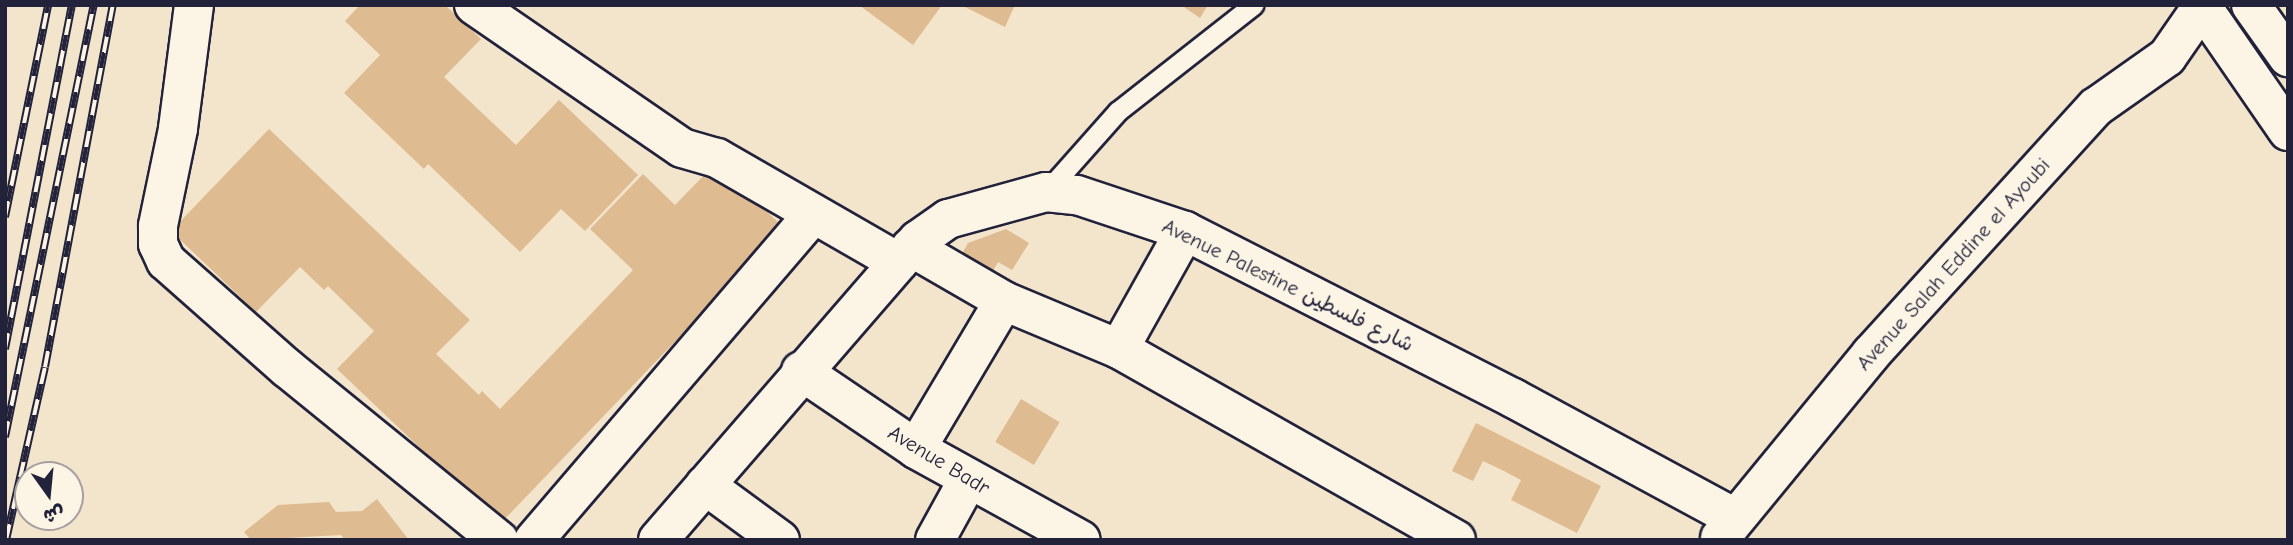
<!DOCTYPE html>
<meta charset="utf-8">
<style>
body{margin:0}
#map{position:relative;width:2293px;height:545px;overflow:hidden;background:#f3e4cc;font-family:"Comic Neue","Playpen Sans Arabic",sans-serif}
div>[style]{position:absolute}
.building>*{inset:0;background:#debb90;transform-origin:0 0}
.roads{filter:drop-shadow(2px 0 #22223b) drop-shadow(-2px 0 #22223b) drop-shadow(0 2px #22223b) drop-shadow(0 -2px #22223b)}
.lane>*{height:19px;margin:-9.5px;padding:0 9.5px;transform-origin:9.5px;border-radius:9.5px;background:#fcf5e5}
.street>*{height:38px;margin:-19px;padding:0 19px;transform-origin:19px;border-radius:19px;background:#fcf5e5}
.primary>*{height:38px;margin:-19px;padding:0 19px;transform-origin:19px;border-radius:19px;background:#fcf5e5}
.rail>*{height:8px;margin-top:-4px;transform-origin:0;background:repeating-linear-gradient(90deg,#fcf5e5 0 16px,#22223b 0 32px);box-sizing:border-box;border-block:2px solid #22223b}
span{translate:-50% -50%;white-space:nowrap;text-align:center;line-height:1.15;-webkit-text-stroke:6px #fcf5e5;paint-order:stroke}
.street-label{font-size:21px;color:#22223b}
.frame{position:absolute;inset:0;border:7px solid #22223b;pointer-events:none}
.north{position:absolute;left:14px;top:461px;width:70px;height:70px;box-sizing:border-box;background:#fcf5e5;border:2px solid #a5a1a1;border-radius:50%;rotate:165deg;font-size:19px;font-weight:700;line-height:28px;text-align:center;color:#22223b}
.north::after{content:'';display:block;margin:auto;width:24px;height:32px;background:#22223b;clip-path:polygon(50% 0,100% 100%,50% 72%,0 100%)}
</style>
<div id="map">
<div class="building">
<i style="clip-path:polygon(360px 5px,445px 5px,481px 39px,444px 77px,516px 145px,559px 100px,638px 175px,585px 231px,561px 209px,520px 252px,428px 164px,424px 169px,344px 93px,380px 55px,345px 21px)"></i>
<i style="clip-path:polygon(859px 5px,942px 5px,913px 45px)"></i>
<i style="clip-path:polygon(961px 5px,1015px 5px,1005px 27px)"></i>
<i style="clip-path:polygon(1181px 5px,1208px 5px,1200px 18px)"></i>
<i style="clip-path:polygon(269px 129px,470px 320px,436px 354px,479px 395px,482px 391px,500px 409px,633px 270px,590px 229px,643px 174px,675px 205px,716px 163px,784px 228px,500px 524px,337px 369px,374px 331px,328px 286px,324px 290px,300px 267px,256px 312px,171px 231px)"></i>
<i style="clip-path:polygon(1006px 229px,1029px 243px,1012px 270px,998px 262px,987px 281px,957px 263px,968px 243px)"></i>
<i style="left:1021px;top:399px;width:45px;height:50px;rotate:31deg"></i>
<i style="clip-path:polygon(1476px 423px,1601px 486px,1577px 533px,1511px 500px,1521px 480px,1504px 471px,1483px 461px,1473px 481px,1452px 471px)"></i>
<i style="clip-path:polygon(377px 499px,409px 540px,345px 540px,341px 535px,251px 540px,244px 532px,278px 505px,329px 502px,336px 512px,362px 511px)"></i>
</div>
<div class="roads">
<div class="lane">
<i style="left:1046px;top:192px;width:108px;rotate:-48.4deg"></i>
<i style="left:1118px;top:111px;width:172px;rotate:-38.1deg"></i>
</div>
<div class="street">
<i style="left:194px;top:5px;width:125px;rotate:97.4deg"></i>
<i style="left:178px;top:129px;width:99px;rotate:101.7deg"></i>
<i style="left:158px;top:226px;width:18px;rotate:90deg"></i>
<i style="left:158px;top:244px;width:19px;rotate:65deg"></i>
<i style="left:166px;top:261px;width:162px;rotate:41.5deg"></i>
<i style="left:287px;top:368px;width:273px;rotate:39.1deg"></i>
<i style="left:474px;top:5px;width:252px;rotate:34.5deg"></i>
<i style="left:682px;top:148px;width:36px;rotate:16deg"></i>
<i style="left:717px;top:158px;width:209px;rotate:29.9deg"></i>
<i style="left:911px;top:247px;width:108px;rotate:30.1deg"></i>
<i style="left:1004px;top:301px;width:125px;rotate:22.7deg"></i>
<i style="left:1119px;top:349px;width:387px;rotate:29.5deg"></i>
<i style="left:1119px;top:349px;width:135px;rotate:-60.8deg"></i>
<i style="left:801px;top:371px;width:139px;rotate:34.1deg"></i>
<i style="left:916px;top:449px;width:188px;rotate:28.9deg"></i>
<i style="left:916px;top:449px;width:172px;rotate:-59.3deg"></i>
<i style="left:705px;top:485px;width:93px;rotate:36.3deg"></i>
<i style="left:1720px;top:538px;width:238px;rotate:-50.6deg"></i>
<i style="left:1871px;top:354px;width:334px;rotate:-47.7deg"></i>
<i style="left:2096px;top:107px;width:87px;rotate:-35.2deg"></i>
<i style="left:2167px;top:57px;width:63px;rotate:-55.3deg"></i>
<i style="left:534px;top:540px;width:429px;rotate:-49.4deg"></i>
<i style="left:658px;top:540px;width:397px;rotate:-49.1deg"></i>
<i style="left:918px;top:240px;width:37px;rotate:-35deg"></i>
<i style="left:948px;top:219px;width:102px;rotate:-15.4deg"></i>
<i style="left:1046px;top:192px;width:31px;rotate:6deg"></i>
<i style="left:1077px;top:195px;width:114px;rotate:18.4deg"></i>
<i style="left:1185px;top:231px;width:368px;rotate:27deg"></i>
<i style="left:1513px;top:398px;width:250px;rotate:28.4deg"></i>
<i style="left:935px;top:540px;width:68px;rotate:-61.2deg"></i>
</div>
<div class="primary">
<i style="left:2201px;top:5px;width:153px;rotate:55.4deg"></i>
<i style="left:2251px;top:5px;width:64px;rotate:54.6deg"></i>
</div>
</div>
<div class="rail">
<i style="left:5px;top:217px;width:216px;rotate:-78.5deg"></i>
<i style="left:5px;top:349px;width:350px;rotate:-79deg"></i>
<i style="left:5px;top:437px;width:441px;rotate:-78.4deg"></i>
<i style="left:6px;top:540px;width:177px;rotate:-77.3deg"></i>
<i style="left:45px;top:367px;width:368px;rotate:-79.4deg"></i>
</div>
<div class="street-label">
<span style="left:1953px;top:264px;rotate:-48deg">Avenue Salah Eddine el Ayoubi</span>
<span style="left:1288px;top:285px;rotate:26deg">Avenue Palestine شارع فلسطين</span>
<span style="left:939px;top:460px;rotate:31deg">Avenue Badr</span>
</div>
<div class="frame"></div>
<div class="north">ش</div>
</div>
